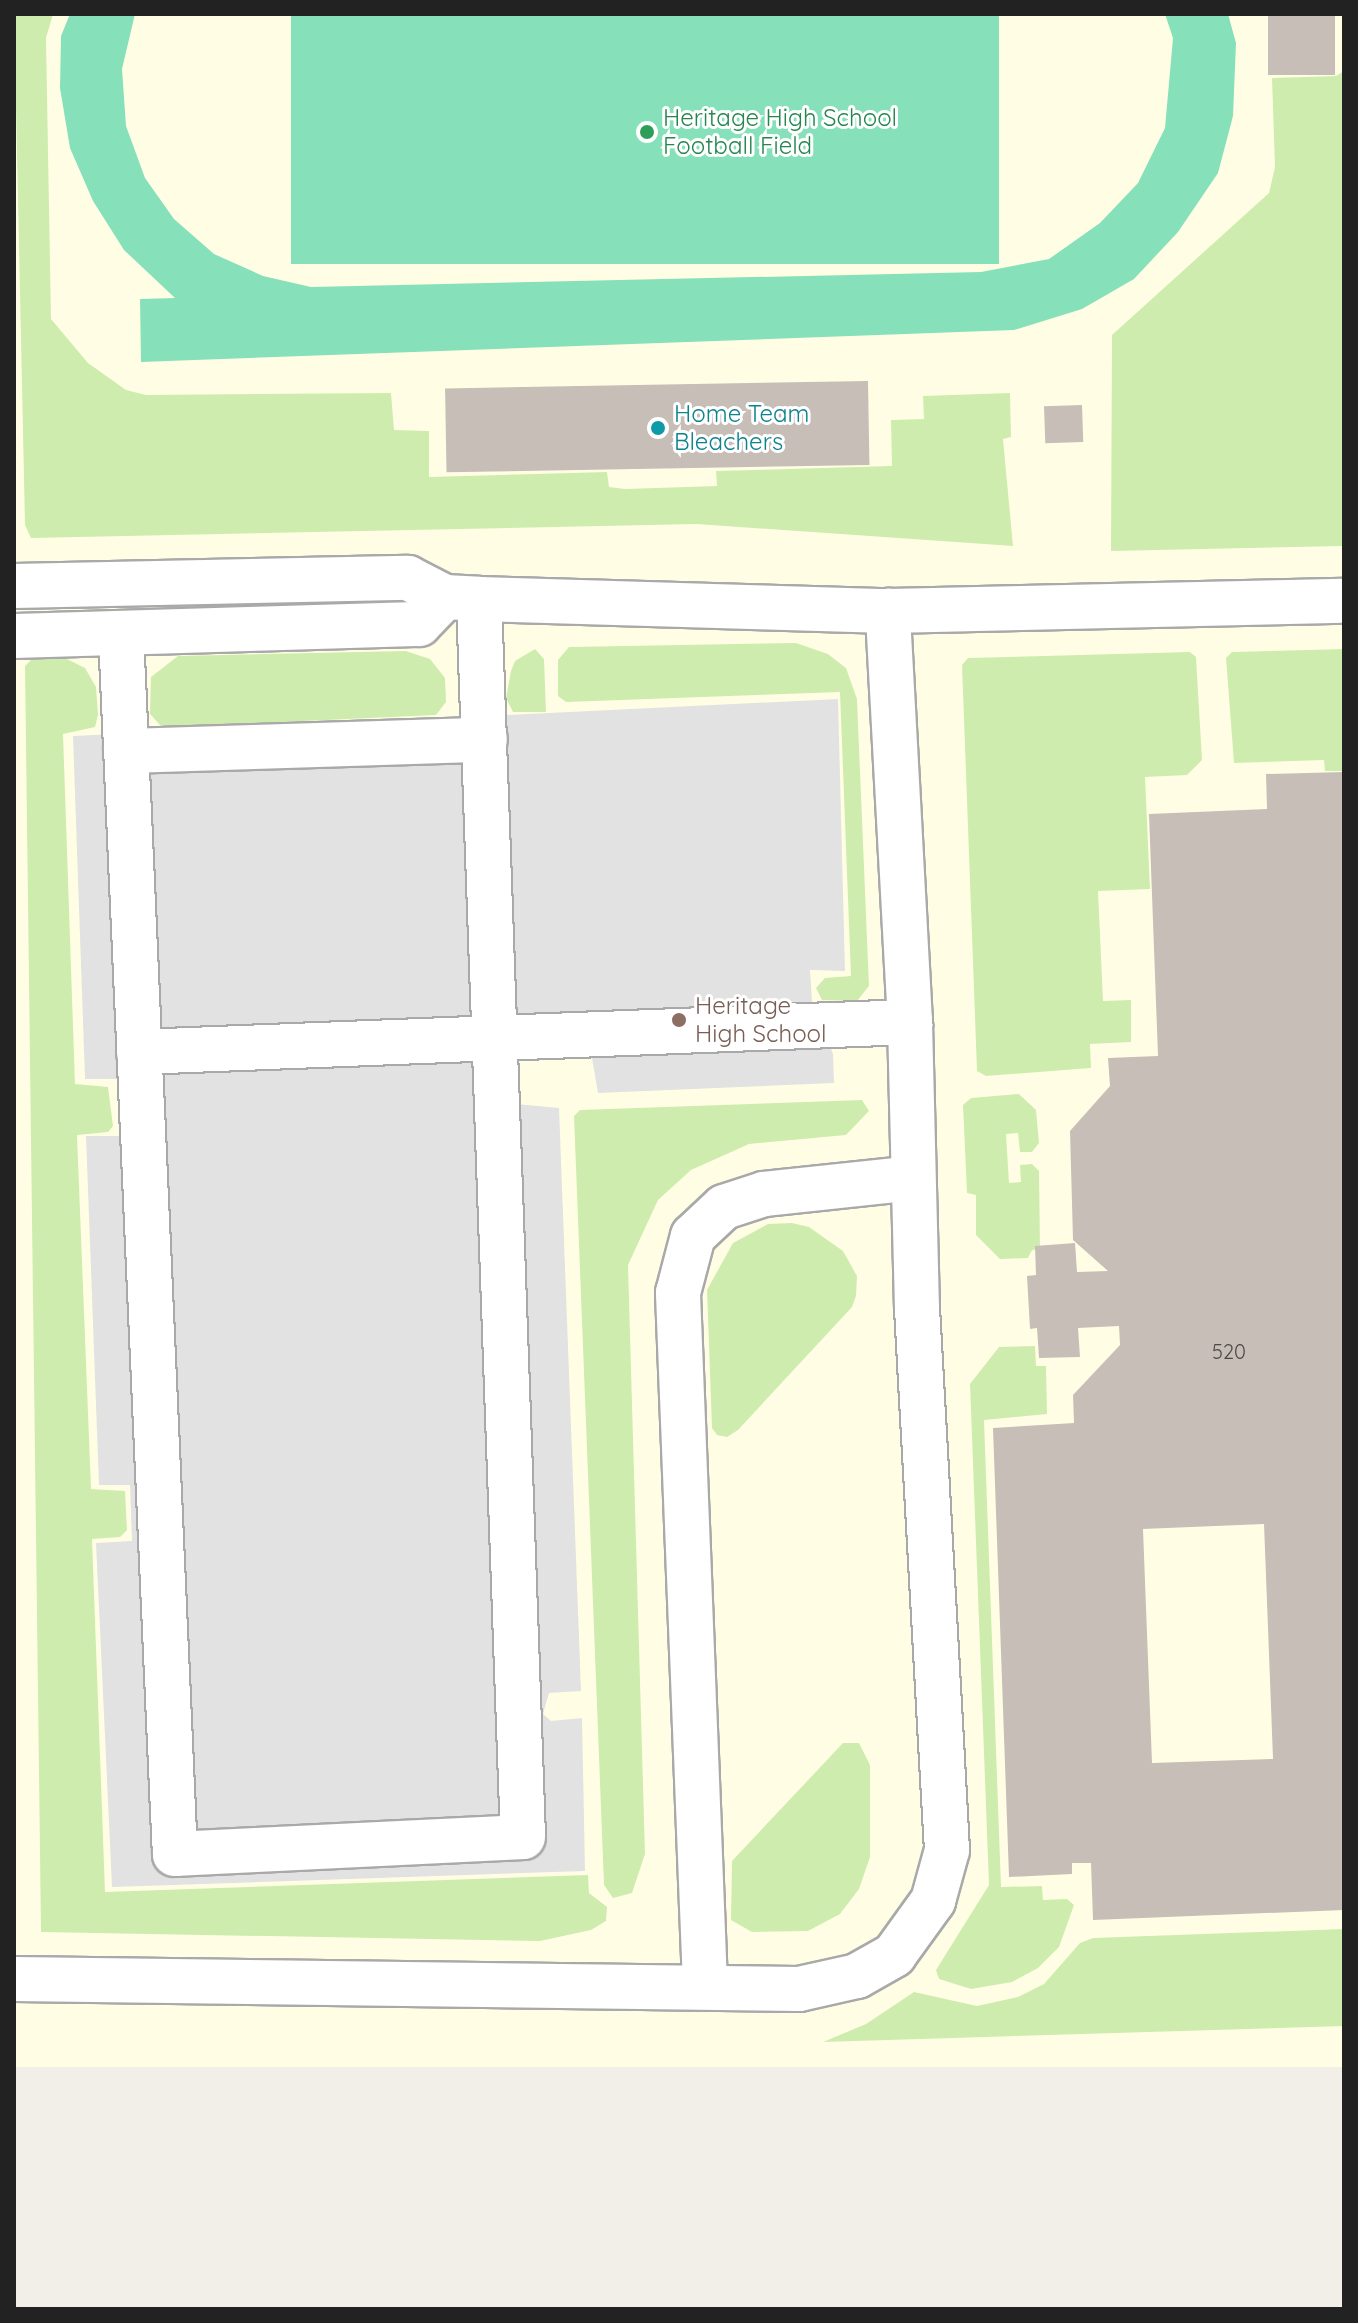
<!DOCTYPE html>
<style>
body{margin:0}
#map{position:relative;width:1358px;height:2323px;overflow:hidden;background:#f2eee8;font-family:Quicksand,sans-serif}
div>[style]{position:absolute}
.education>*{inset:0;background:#fffee4;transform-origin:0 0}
.grass>*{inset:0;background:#cfecaf}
.pitch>*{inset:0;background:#86e1bb;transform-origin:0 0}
.parking>*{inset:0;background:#e2e2e2}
.building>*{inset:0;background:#c7beb7;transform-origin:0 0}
.roads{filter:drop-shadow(2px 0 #a9a9a9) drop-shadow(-2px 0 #a9a9a9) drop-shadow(0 2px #a9a9a9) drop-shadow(0 -2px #a9a9a9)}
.minor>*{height:44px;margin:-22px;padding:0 22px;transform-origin:22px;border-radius:22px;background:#fff}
.dots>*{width:22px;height:22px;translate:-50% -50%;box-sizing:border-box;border:4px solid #fff;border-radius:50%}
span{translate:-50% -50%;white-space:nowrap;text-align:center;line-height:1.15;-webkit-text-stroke:6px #fff;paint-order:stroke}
.number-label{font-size:20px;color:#4b4947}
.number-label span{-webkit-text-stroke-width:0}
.leisure-label{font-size:24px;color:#27864d}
.left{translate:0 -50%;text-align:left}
.culture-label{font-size:24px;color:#0d838f}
.education-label{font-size:24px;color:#785e54}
.frame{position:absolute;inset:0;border:16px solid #222;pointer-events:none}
</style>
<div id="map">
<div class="education">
<i style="left:14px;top:14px;width:1330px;height:2053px"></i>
</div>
<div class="grass">
<i style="clip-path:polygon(14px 14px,53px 14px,46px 38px,51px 319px,88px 363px,126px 390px,146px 395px,391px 393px,394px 430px,429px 431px,429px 477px,607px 472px,609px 487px,625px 489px,717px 486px,716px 471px,892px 466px,891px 420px,924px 419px,923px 396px,1010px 393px,1011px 437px,1003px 439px,1013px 546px,696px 524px,31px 538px,25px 525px)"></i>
<i style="clip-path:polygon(1344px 57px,1344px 546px,1111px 551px,1112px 335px,1269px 193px,1275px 167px,1272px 78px,1336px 76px,1344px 71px)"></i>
<i style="clip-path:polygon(796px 643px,828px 654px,846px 668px,857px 699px,869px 986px,857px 1001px,822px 1000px,816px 988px,825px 978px,851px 976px,840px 692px,566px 702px,558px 696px,558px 660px,569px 647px)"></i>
<i style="clip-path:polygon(535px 649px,544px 659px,546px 712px,513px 712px,506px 698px,511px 671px,515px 661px)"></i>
<i style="clip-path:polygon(1344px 649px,1344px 771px,1325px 771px,1324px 760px,1234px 763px,1226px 658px,1232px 652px)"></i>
<i style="clip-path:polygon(406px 651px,430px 659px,445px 678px,446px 702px,436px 715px,169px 727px,160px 725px,150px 714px,151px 677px,178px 656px)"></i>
<i style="clip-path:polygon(1190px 652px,1196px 657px,1202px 760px,1187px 775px,1145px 777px,1150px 889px,1098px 891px,1103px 1001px,1131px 1000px,1131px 1042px,1090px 1044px,1091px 1068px,986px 1076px,977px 1071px,962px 665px,968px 658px)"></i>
<i style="clip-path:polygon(33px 658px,65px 658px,85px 668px,96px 687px,98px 715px,95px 727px,63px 734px,75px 1084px,108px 1087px,113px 1126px,108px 1132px,77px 1135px,91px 1489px,125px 1491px,127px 1530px,120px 1537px,92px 1539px,105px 1892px,588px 1875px,589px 1893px,607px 1907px,606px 1921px,591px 1930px,540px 1941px,41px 1932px,25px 666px)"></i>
<i style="clip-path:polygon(1019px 1094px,1036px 1110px,1039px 1143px,1032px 1152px,1020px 1152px,1018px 1133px,1006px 1134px,1009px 1183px,1021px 1182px,1020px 1165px,1032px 1164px,1039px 1171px,1040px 1249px,1032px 1250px,1028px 1258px,1000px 1259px,976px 1235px,976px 1195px,967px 1193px,963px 1105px,971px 1098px)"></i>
<i style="clip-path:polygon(862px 1100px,869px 1111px,846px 1135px,749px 1144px,691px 1170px,658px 1200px,628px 1265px,645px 1854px,632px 1893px,613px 1898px,604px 1885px,574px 1116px,580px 1110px)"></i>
<i style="clip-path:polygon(792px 1223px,809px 1227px,843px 1251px,857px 1276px,856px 1296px,852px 1307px,738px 1430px,727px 1437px,717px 1435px,712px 1428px,707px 1290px,733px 1243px,768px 1224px)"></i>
<i style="clip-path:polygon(1035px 1346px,1036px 1366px,1046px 1366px,1047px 1414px,984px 1420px,1001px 1887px,1042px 1886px,1043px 1900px,1067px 1899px,1074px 1905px,1059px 1947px,1038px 1968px,1012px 1982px,971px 1989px,939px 1979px,936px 1970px,989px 1885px,970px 1384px,999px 1347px)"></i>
<i style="clip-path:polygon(843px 1743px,859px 1743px,870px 1765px,870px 1857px,859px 1889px,840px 1914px,808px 1931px,752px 1932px,731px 1920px,732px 1861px)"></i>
<i style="clip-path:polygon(1344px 1929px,1344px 2026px,823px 2042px,866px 2024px,914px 1992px,977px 2006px,1018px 1997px,1044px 1984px,1080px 1943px,1093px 1938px)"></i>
</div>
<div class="pitch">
<i style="clip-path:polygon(70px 14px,135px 14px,122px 69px,126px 126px,145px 178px,174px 219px,214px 254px,263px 276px,311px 287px,981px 272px,1049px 259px,1100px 223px,1138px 183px,1165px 128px,1173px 38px,1165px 14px,1228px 14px,1236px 43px,1233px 116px,1218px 173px,1178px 232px,1134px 279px,1082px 309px,1014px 330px,141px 362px,140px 299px,175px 298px,124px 250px,93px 201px,70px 148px,60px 88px,61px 36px)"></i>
<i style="left:291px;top:14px;width:708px;height:250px"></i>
</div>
<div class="parking">
<i style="clip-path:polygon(838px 699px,845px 971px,810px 970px,812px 1001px,833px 1054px,834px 1083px,598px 1093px,592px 1058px,517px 1061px,516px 1104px,559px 1108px,581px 1691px,549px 1693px,543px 1714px,551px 1721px,582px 1718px,585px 1871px,112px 1887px,96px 1543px,132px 1541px,130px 1485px,99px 1485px,86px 1136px,120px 1136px,117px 1079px,85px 1079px,73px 736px)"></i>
</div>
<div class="building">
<i style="left:1268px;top:14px;width:67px;height:61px"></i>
<i style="left:868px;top:381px;width:84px;height:423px;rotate:89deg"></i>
<i style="left:1082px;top:405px;width:37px;height:38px;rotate:88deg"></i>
<i style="clip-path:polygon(evenodd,1344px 772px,1344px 1910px,1093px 1920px,1091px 1863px,1072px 1863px,1072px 1874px,1009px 1877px,993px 1428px,1074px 1423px,1073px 1395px,1120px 1345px,1119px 1326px,1078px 1328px,1080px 1357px,1039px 1358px,1037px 1328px,1030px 1329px,1027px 1276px,1036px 1275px,1035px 1246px,1075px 1243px,1077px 1272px,1108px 1271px,1073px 1240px,1070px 1131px,1110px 1086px,1108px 1058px,1158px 1056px,1149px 814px,1267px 809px,1266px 774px,1344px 772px,1264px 1524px,1273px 1759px,1152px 1763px,1143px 1529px,1264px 1524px)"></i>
</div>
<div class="roads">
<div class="minor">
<i style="left:14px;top:586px;width:394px;rotate:-1.2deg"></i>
<i style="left:408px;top:578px;width:42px;rotate:27.2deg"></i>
<i style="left:445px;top:597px;width:34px;rotate:3deg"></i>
<i style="left:479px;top:599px;width:409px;rotate:1.7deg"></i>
<i style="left:888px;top:611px;width:456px;rotate:-1.3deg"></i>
<i style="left:121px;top:634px;width:1221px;rotate:87.47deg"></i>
<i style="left:175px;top:1854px;width:348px;rotate:-2.8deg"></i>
<i style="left:523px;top:1837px;width:1239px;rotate:-92.04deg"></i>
<i style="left:14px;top:636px;width:405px;rotate:-1.7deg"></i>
<i style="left:419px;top:624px;width:37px;rotate:-46deg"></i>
<i style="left:126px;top:751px;width:359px;rotate:-1.8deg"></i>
<i style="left:139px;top:1052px;width:772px;rotate:-2.23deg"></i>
<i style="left:14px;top:1979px;width:785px;rotate:0.73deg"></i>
<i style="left:799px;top:1989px;width:59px;rotate:-12.6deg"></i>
<i style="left:857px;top:1976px;width:43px;rotate:-29.6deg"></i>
<i style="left:894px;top:1955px;width:67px;rotate:-54.2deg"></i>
<i style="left:933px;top:1901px;width:53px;rotate:-74.6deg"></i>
<i style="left:947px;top:1850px;width:542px;rotate:-93.17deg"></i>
<i style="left:917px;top:1309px;width:287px;rotate:-91.4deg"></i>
<i style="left:910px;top:1022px;width:412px;rotate:-93.1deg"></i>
<i style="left:705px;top:1984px;width:692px;rotate:-92.24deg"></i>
<i style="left:678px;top:1293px;width:59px;rotate:-75.3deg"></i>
<i style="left:693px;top:1236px;width:42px;rotate:-43.1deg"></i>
<i style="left:724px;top:1207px;width:42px;rotate:-18deg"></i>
<i style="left:764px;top:1194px;width:150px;rotate:-6.1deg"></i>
</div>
</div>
<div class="dots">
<i style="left:647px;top:132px;background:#2e9e5b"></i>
<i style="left:658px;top:428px;background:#0f9aa8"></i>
<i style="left:679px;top:1020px;background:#8d6e63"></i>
</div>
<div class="number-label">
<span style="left:1229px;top:1351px">520</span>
</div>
<div class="leisure-label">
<span class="left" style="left:663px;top:132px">Heritage High School<br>Football Field</span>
</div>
<div class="culture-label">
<span class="left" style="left:674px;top:428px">Home Team<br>Bleachers</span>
</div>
<div class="education-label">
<span class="left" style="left:695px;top:1020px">Heritage<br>High School</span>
</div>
<div class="frame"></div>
</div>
